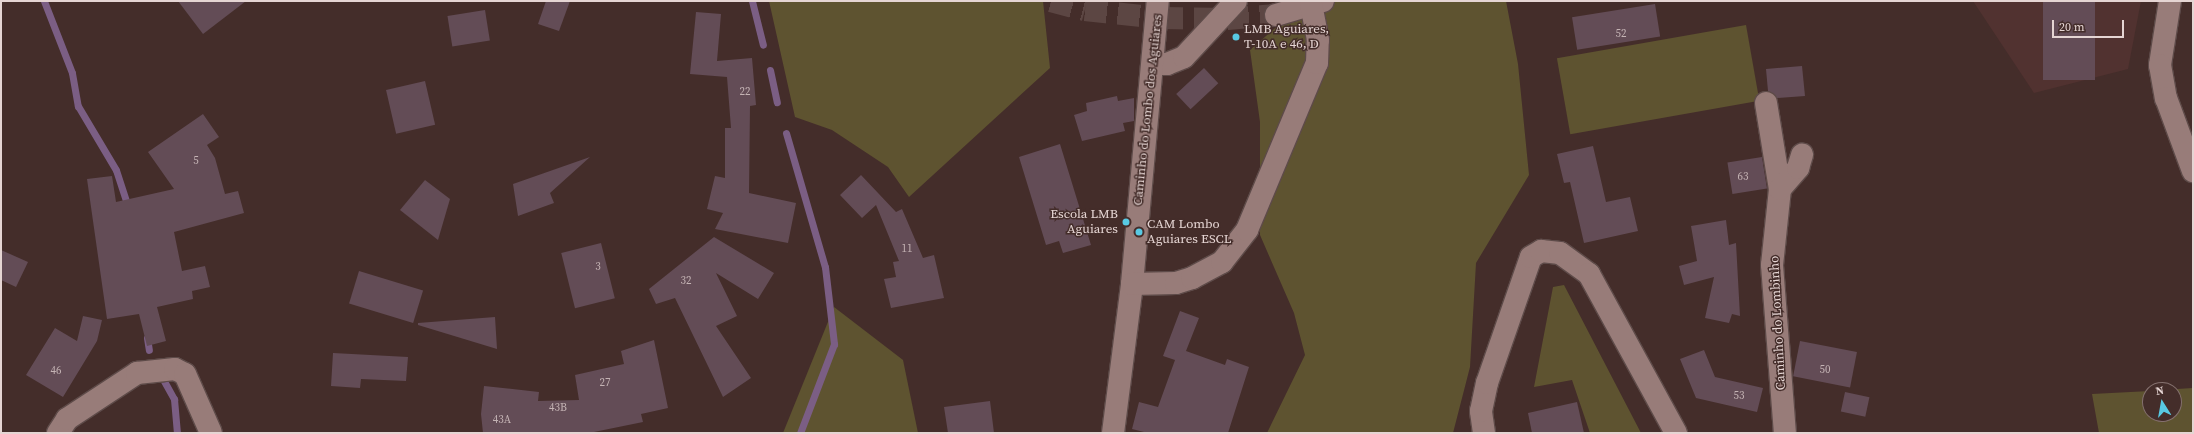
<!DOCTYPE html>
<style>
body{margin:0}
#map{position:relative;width:2194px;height:434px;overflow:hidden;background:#442d2a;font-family:"Source Serif 4",serif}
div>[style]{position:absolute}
.built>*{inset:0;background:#513230}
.green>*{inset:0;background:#5e5330;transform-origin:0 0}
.stream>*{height:7px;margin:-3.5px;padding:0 3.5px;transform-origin:3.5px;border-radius:3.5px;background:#7b5e84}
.building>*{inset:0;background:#634c56;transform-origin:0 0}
.secondary-tunnel>*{height:22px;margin-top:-11px;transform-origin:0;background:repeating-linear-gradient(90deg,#5c4643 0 22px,transparent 0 33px)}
.roads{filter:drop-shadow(1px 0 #5e4b49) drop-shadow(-1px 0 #5e4b49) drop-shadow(0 1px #5e4b49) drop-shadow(0 -1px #5e4b49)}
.street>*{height:22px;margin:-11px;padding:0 11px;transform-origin:11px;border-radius:11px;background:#987c79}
.secondary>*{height:22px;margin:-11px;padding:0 11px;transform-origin:11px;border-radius:11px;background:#987c79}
.dots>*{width:11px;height:11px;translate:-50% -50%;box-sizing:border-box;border:2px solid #442d2a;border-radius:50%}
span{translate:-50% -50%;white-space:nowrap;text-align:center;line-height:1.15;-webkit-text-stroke:3px #442d2a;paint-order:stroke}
.number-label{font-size:11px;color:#c4b3b4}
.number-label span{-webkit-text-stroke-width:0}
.poi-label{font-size:13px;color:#e5d5d3}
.left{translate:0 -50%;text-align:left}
.right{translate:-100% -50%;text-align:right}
.street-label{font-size:13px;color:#e5d5d3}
.frame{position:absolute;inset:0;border:2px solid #e5d5d3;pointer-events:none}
.north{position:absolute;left:2142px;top:382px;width:40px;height:40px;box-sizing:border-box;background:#442d2a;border:1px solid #84706e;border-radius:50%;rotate:349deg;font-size:11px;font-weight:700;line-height:16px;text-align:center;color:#e5d5d3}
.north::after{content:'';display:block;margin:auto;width:14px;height:18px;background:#58c9e3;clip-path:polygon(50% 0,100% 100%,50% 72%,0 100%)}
.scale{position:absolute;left:2052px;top:20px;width:72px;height:18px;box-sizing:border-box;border:2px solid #e5d5d3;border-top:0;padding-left:5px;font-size:12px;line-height:14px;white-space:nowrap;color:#e5d5d3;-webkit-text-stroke:3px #442d2a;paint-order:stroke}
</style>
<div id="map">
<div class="built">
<i style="clip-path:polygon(1973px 1px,2141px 1px,2128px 69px,2034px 93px)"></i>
</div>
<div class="green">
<i style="clip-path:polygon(769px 1px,1043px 1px,1050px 68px,909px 197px,888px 167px,832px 130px,795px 117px)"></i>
<i style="clip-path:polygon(1306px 1px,1506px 1px,1518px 64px,1529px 175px,1476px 263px,1470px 367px,1453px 433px,1267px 433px,1305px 355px,1294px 313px,1260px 235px,1260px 122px,1250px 50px)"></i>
<i style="left:1746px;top:25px;width:77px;height:192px;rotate:80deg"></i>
<i style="clip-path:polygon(1564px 285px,1641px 433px,1590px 433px,1572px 380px,1534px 387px,1553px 287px)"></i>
<i style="clip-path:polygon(834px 307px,903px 360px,918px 433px,783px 433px)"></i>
<i style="clip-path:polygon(2193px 388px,2193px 433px,2099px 433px,2092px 394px,2150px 391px,2150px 414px,2174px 414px,2174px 390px,2161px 390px)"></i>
</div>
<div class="stream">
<i style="left:44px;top:1px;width:77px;rotate:68.7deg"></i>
<i style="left:72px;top:73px;width:34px;rotate:80deg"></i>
<i style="left:78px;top:106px;width:74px;rotate:59.3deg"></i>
<i style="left:116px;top:170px;width:40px;rotate:72deg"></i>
<i style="left:752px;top:1px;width:45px;rotate:76deg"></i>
<i style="left:770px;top:70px;width:33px;rotate:78deg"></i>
<i style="left:786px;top:133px;width:140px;rotate:73.8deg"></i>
<i style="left:825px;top:267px;width:78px;rotate:83.3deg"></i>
<i style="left:834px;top:344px;width:95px;rotate:110.9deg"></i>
<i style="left:147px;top:338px;width:12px;rotate:81deg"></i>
<i style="left:164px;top:381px;width:21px;rotate:61deg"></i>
<i style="left:174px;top:399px;width:34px;rotate:85deg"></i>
</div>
<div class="building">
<i style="clip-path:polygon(178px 1px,246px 1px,203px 34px)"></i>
<i style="clip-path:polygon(546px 1px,570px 1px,559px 31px,538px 24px)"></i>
<i style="left:2043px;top:1px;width:52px;height:79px"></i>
<i style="left:1655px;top:4px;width:33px;height:84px;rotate:81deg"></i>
<i style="left:485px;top:10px;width:31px;height:38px;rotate:81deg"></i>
<i style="clip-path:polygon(696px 12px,721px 14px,717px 61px,752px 58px,756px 105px,750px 106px,749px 193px,796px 203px,788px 243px,715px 229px,723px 213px,707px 209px,715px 176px,725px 178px,725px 128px,731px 128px,727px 77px,690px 74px)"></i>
<i style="clip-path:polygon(1802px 66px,1805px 96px,1777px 98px,1768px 91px,1766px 69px)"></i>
<i style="left:1204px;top:68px;width:21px;height:38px;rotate:47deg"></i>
<i style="left:425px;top:81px;width:45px;height:40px;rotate:77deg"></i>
<i style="clip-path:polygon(1117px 96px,1118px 101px,1134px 98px,1134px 121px,1123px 123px,1125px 131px,1082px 141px,1074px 115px,1087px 111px,1086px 103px)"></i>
<i style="clip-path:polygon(203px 114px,219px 137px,207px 145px,215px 158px,225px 194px,238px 191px,244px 213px,174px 232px,182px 271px,205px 266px,210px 287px,192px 291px,193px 299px,157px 307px,166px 341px,147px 346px,139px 314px,107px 319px,87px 179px,112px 176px,116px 202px,174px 189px,148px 152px)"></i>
<i style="clip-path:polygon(1060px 144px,1091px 245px,1063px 253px,1059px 241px,1046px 245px,1019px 157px)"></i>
<i style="clip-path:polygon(1593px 146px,1606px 202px,1630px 197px,1638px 231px,1584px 243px,1570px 182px,1564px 183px,1557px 154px)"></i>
<i style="clip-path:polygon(590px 157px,550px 193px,554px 203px,518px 216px,513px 184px)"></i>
<i style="left:1762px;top:157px;width:32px;height:35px;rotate:81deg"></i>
<i style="clip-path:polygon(861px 175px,896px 212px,902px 209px,923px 258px,934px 255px,944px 298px,891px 308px,884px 279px,896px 277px,893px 262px,899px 261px,876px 205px,862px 218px,840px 195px)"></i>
<i style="clip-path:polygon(425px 180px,450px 199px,438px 240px,400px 210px)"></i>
<i style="clip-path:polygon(1726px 220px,1729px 245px,1736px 243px,1740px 316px,1732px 314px,1729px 323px,1705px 318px,1714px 277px,1684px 285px,1679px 266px,1697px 261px,1691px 226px)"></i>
<i style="clip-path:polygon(714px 237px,774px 273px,758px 299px,716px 273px,737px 316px,716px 326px,751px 378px,723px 397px,675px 298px,656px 304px,649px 289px)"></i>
<i style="left:601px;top:243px;width:57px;height:41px;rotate:76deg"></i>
<i style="clip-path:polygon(1px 250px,28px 262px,16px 287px,1px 280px)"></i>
<i style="left:359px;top:271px;width:67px;height:34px;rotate:17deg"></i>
<i style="clip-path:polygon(1180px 311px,1199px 318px,1186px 351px,1225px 365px,1227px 359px,1249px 367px,1228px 433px,1148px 433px,1132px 429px,1139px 402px,1158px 407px,1175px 360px,1163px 356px)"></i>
<i style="clip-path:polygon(83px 316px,102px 320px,97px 341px,63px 397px,26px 375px,55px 328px,77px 341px)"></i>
<i style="clip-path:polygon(495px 317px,497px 349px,418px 325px,418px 323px)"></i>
<i style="clip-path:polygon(654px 340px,668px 408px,641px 414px,643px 422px,589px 433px,483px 433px,481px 414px,484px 386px,539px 392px,538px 401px,579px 400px,575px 375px,624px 364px,621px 351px)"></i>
<i style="left:1800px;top:341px;width:58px;height:36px;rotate:11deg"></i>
<i style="clip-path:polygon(1704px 350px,1715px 377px,1763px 388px,1757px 412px,1696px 398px,1680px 359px)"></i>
<i style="clip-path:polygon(333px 353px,408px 357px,406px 381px,361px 379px,360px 388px,331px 386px)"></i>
<i style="left:1845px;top:392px;width:25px;height:20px;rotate:12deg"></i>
<i style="clip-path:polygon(990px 401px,994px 433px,948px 433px,944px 407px)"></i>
<i style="clip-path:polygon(1577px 402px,1584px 433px,1532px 433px,1528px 413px)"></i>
</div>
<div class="secondary-tunnel">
<i style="left:1051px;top:1px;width:35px;rotate:15deg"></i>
<i style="left:1085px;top:10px;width:76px;rotate:6deg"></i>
<i style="left:1161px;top:18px;width:66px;rotate:0.9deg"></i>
<i style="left:1227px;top:19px;width:49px;rotate:-4.7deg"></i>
</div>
<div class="roads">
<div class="street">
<i style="left:2170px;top:1px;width:65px;rotate:98.9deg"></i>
<i style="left:2160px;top:65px;width:34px;rotate:80deg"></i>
<i style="left:2166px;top:98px;width:78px;rotate:69.7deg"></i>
<i style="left:1154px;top:64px;width:13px"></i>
<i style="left:1167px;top:64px;width:18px;rotate:-22deg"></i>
<i style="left:1184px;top:57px;width:76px;rotate:-47.1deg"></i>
<i style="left:1766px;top:103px;width:87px;rotate:80.8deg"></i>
<i style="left:1780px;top:189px;width:76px;rotate:96deg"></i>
<i style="left:1772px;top:265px;width:169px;rotate:85.6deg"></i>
<i style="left:1780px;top:189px;width:28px;rotate:-49deg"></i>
<i style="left:1798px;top:168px;width:14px;rotate:-73deg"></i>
<i style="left:58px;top:433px;width:17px;rotate:-57deg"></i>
<i style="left:67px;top:419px;width:84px;rotate:-33.3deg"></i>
<i style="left:137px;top:373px;width:38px;rotate:-6deg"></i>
<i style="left:175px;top:369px;width:11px;rotate:27deg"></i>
<i style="left:185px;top:374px;width:64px;rotate:66.2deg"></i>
<i style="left:1113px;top:433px;width:150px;rotate:-82.7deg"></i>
<i style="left:1132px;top:284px;width:284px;rotate:-84.8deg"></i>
<i style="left:1484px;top:433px;width:22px;rotate:-98deg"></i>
<i style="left:1481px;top:411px;width:29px;rotate:-78deg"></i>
<i style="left:1487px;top:383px;width:133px;rotate:-70.8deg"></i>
<i style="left:1531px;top:257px;width:12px;rotate:-31deg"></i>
<i style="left:1541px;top:251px;width:19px;rotate:6deg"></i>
<i style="left:1560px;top:253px;width:36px;rotate:36deg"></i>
<i style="left:1589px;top:274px;width:181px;rotate:61.3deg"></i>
</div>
<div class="secondary">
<i style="left:1276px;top:15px;width:49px;rotate:-16.6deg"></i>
<i style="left:1132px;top:284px;width:44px;rotate:-1.3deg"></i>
<i style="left:1176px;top:283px;width:17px;rotate:-17deg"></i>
<i style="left:1192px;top:278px;width:34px;rotate:-28deg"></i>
<i style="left:1222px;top:262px;width:41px;rotate:-52deg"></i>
<i style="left:1247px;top:230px;width:181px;rotate:-67.3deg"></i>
<i style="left:1317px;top:63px;width:23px;rotate:-88deg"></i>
<i style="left:1318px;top:40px;width:36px;rotate:-101deg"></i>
</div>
</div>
<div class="dots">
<i style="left:1236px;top:37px;background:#58c9e3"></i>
<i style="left:1126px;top:222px;background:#58c9e3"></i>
<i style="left:1139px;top:232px;background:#58c9e3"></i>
</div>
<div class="number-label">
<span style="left:1621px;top:34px">52</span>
<span style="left:745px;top:92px">22</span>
<span style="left:196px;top:161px">5</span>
<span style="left:1743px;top:177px">63</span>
<span style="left:907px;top:249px">11</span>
<span style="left:598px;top:267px">3</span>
<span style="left:686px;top:281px">32</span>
<span style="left:1825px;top:370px">50</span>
<span style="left:56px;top:371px">46</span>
<span style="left:605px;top:383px">27</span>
<span style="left:1739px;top:396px">53</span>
<span style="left:558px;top:408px">43B</span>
<span style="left:502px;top:420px">43A</span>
</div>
<div class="poi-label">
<span class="left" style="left:1244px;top:37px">LMB Aguiares,<br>T-10A e 46, D</span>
<span class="right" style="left:1118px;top:222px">Escola LMB<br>Aguiares</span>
<span class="left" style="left:1147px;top:232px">CAM Lombo<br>Aguiares ESCL</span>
</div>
<div class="street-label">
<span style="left:1148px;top:110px;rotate:-84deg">Caminho do Lombo dos Aguiares</span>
<span style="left:1778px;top:323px;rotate:-93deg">Caminho do Lombinho</span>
</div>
<div class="frame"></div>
<div class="north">N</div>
<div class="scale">20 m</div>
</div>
